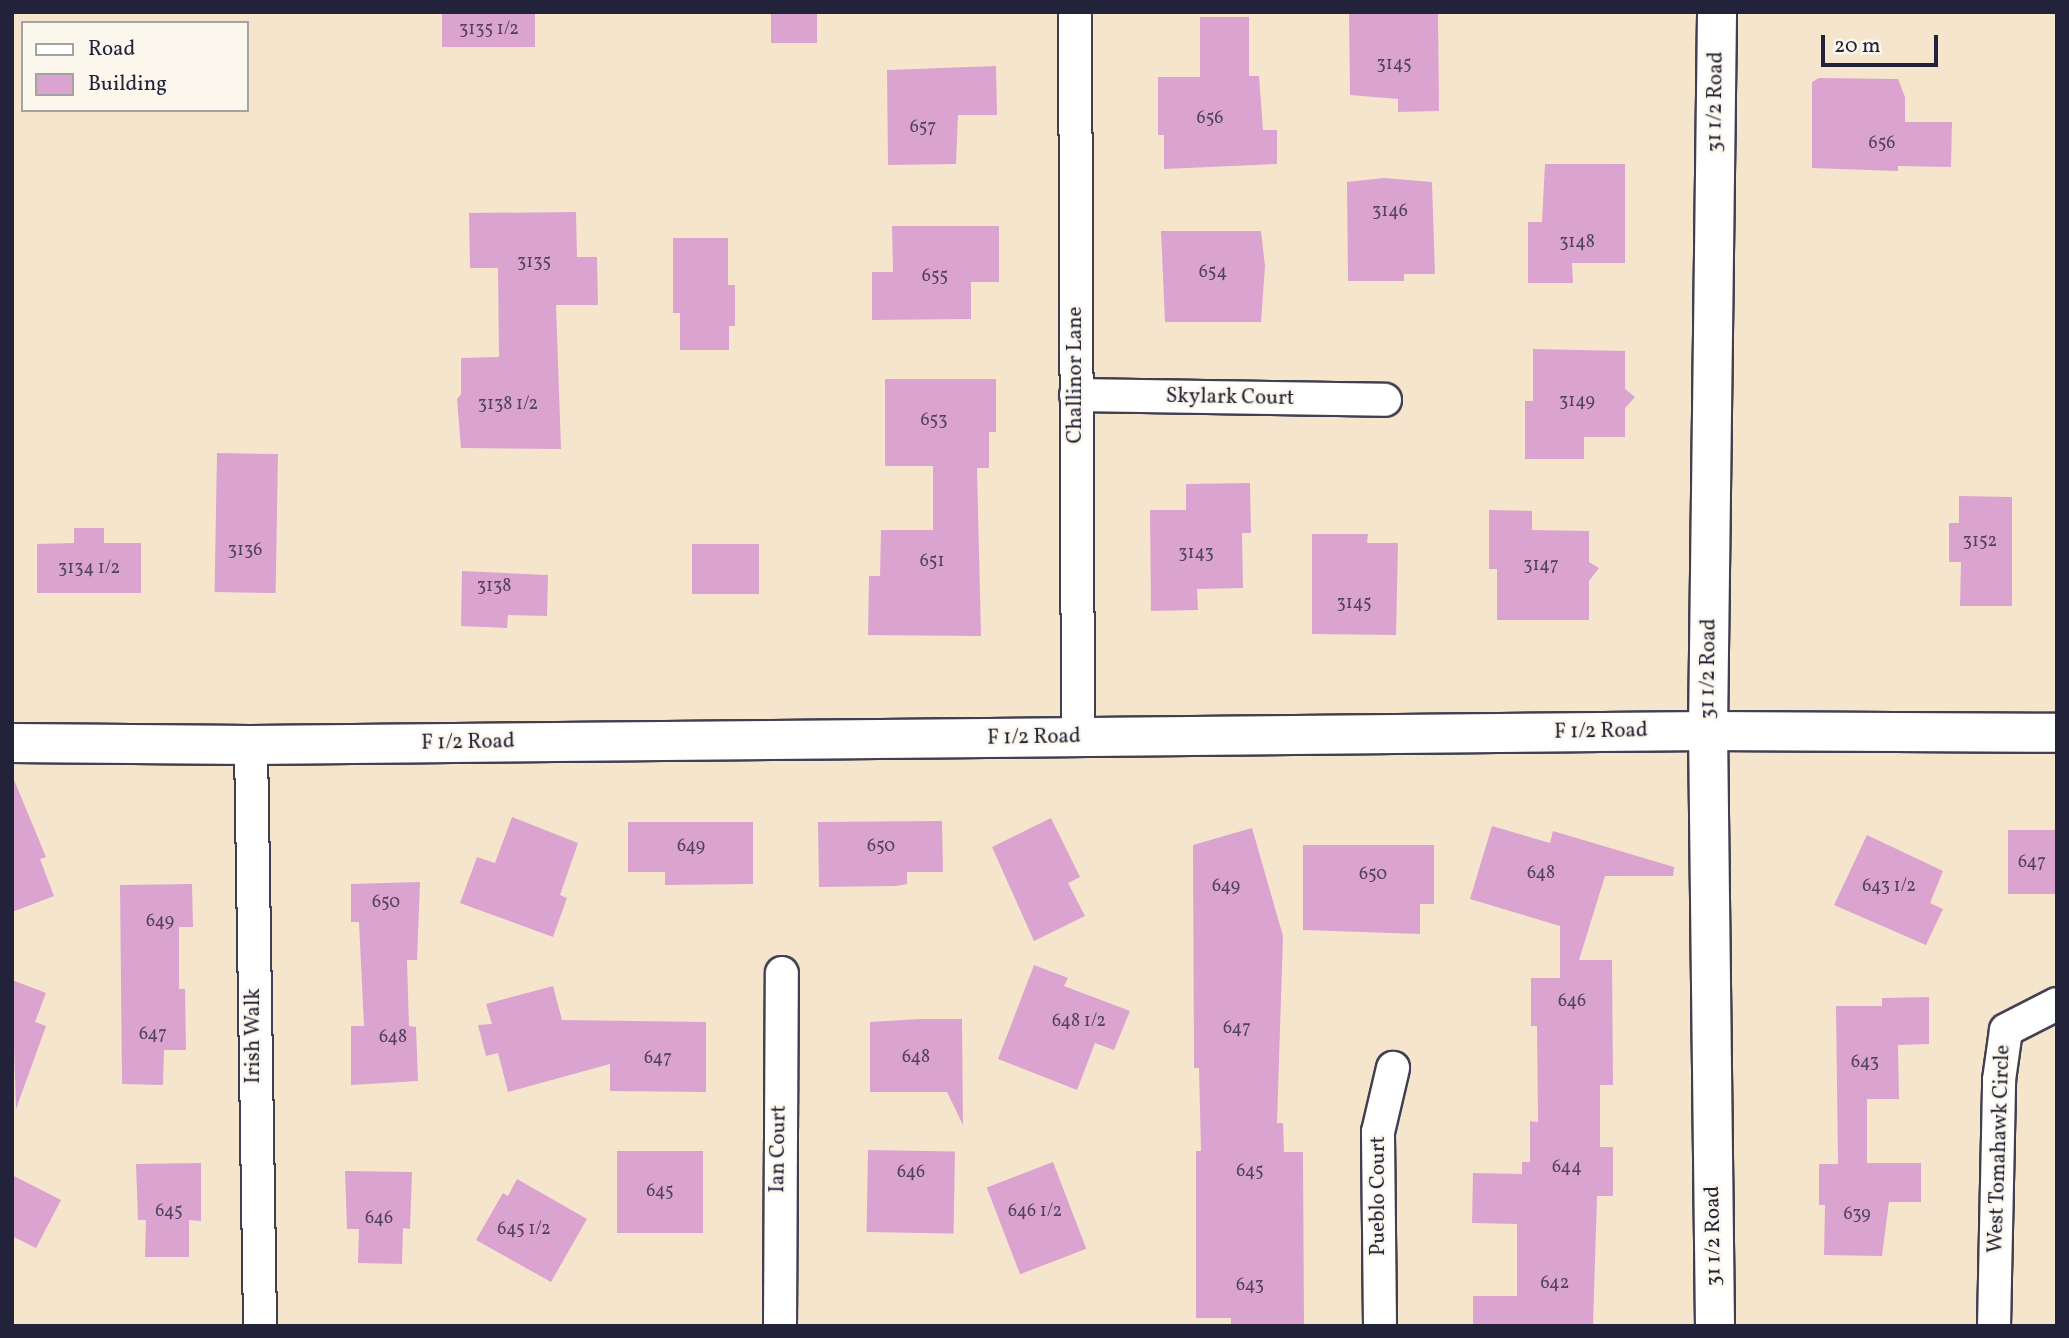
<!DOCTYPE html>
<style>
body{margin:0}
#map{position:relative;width:2069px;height:1338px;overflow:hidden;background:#f6e5cd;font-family:Vollkorn,serif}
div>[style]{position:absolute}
.building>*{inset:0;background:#dba3cf;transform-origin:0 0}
.roads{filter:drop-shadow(2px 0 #423f51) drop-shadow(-2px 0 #423f51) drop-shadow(0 2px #423f51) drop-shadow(0 -2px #423f51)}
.minor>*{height:32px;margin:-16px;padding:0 16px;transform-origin:16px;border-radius:16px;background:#fff}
.tertiary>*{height:38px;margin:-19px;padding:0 19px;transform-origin:19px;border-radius:19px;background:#fff}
span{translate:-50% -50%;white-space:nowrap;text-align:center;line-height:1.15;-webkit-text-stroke:5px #fbf7ec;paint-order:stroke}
.number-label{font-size:18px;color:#504260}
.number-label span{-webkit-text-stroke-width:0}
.street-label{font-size:21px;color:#22223b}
.frame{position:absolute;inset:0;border:14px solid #22223b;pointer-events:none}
.legend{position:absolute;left:21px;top:21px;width:228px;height:91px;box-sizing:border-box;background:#fbf7ec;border:2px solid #a4a2a5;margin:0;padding:9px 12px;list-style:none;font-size:21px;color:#22223b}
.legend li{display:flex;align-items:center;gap:14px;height:35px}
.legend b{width:35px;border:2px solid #a4a2a5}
.scale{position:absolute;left:1821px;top:35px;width:117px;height:32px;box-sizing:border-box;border:4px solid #22223b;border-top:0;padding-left:9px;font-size:21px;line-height:24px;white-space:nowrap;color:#22223b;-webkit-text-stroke:5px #fbf7ec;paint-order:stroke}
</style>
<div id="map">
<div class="building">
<i style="left:442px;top:12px;width:93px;height:35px"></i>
<i style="left:771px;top:12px;width:46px;height:31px"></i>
<i style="clip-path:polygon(1349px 12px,1438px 12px,1439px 111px,1398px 112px,1398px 99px,1350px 95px)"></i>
<i style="clip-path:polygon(1200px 17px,1249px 17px,1249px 76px,1259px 76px,1263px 130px,1277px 130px,1277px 164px,1164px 169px,1164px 135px,1158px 135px,1158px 77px,1200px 77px)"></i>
<i style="clip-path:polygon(996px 66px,997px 115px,958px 115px,956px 164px,888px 165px,887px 70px)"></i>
<i style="clip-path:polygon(1819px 78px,1898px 79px,1905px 97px,1905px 122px,1952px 122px,1951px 167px,1898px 166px,1898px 171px,1812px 168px,1812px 82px)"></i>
<i style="clip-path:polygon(1545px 164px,1625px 164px,1625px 263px,1572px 263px,1573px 283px,1528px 283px,1528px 222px,1542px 222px)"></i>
<i style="clip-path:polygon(1384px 178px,1432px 182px,1435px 274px,1404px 274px,1404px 281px,1348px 281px,1347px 182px)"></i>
<i style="clip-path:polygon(576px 212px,577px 257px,597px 257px,598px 305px,556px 305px,561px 449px,461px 448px,457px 399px,461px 394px,461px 358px,499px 357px,498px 268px,470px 268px,469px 213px)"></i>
<i style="clip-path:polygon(892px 226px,999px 226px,999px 282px,971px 282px,971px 319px,872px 320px,872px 272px,893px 272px)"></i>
<i style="clip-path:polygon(1161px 231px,1261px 231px,1265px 266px,1261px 322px,1165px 322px)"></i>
<i style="clip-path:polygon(673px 238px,728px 238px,728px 285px,735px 285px,735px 326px,729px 326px,729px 350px,680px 350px,680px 313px,673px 313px)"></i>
<i style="clip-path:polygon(1533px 349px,1625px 351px,1625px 389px,1635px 397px,1625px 408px,1625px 437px,1584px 437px,1584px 459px,1525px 459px,1525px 401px,1533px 401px)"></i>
<i style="clip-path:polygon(885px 379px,996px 379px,996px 432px,989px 432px,989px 468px,977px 468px,981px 636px,868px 635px,869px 576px,880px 576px,881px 530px,933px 530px,933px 466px,885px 466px)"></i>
<i style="left:217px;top:453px;width:61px;height:139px;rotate:1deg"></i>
<i style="clip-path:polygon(1250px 483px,1251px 533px,1242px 533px,1243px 588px,1197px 589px,1198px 610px,1151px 611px,1150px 510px,1186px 510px,1186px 484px)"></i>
<i style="clip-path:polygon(1959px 496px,2012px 497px,2012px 606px,1960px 606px,1961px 562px,1949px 562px,1949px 523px,1959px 523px)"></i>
<i style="clip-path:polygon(1489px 510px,1532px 511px,1532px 530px,1589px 531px,1589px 562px,1599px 568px,1589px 581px,1589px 620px,1497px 620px,1497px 569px,1489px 569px)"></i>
<i style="clip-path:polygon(74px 528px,104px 528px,104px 543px,141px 543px,141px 593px,37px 593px,37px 544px,74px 543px)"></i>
<i style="clip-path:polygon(1312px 534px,1368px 534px,1367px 543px,1398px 543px,1396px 635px,1312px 634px)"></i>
<i style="left:692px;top:544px;width:67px;height:50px"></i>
<i style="clip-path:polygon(462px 571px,548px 575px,547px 616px,508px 615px,507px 628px,461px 626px)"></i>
<i style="clip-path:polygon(12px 775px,46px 857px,40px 859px,54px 896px,12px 912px)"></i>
<i style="clip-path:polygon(512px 817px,578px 843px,560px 895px,567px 898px,553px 937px,460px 903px,477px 857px,495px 863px)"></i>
<i style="clip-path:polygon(1051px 818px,1080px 877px,1068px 883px,1085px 916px,1034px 941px,992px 847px)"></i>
<i style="clip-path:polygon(942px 821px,943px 872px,907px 872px,907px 884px,896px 886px,819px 887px,818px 822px)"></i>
<i style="clip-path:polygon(628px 822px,753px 822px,753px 884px,665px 885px,665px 872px,628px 872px)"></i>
<i style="clip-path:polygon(1492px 826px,1550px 843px,1553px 831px,1674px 867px,1673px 876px,1605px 876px,1579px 960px,1612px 960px,1613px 1085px,1600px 1085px,1600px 1147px,1613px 1147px,1613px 1196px,1597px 1196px,1593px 1326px,1473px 1326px,1473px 1296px,1517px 1296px,1517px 1224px,1472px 1223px,1473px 1173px,1522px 1174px,1522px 1162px,1530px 1162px,1530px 1121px,1538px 1122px,1537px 1026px,1531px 1026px,1531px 978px,1560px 978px,1560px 926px,1470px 899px)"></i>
<i style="clip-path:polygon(1252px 828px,1283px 936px,1277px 1123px,1283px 1123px,1284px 1152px,1303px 1152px,1304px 1326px,1231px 1326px,1231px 1318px,1196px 1318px,1196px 1151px,1201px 1151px,1199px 1068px,1194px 1068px,1193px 845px)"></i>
<i style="left:2057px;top:830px;width:64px;height:49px;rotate:90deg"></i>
<i style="clip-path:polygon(1867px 835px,1943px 871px,1930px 903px,1943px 909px,1926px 945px,1834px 905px)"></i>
<i style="clip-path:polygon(1303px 845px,1434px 845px,1434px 904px,1420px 904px,1420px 934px,1303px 930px)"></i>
<i style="clip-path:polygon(420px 882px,417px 960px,407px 960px,409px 1026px,416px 1027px,418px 1081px,351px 1085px,351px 1026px,364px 1026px,359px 922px,351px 922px,351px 884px)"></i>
<i style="clip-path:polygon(192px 884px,193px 927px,179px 927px,179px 989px,185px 989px,186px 1050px,164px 1050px,163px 1085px,122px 1084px,120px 885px)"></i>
<i style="clip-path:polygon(1034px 965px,1068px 978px,1064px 986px,1130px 1011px,1114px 1050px,1095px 1043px,1077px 1090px,998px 1059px)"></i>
<i style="clip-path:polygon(12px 980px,46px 993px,35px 1022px,46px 1026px,16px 1109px)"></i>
<i style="clip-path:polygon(553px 986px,562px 1020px,706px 1022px,706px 1092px,610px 1091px,610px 1064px,508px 1092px,498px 1053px,486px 1056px,478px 1025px,492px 1024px,486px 1004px)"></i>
<i style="clip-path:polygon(1929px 997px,1929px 1044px,1898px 1045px,1899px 1099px,1867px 1099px,1867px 1163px,1921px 1163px,1921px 1202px,1889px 1202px,1882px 1256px,1824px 1255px,1825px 1205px,1819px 1205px,1819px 1164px,1838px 1164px,1836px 1006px,1882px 1006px,1882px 998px)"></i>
<i style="clip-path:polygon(920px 1019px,962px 1019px,963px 1125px,947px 1092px,870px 1092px,870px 1022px)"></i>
<i style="left:868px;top:1150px;width:87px;height:82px;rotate:1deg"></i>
<i style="left:617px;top:1151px;width:86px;height:82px"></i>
<i style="left:1053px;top:1162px;width:93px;height:71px;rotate:69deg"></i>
<i style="clip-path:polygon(201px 1163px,201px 1221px,189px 1220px,189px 1257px,145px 1257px,146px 1220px,138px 1220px,136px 1164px)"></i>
<i style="clip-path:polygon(345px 1171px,412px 1172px,410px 1229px,403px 1228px,402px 1264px,358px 1263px,359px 1229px,347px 1229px)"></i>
<i style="clip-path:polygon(12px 1175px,61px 1200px,36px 1248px,12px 1236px)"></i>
<i style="clip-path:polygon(517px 1179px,587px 1219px,551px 1282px,476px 1240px,503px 1193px,508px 1196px)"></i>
</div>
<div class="roads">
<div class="minor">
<i style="left:1075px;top:12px;width:726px;rotate:89.76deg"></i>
<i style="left:1076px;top:395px;width:309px;rotate:0.9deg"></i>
<i style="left:251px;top:745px;width:581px;rotate:89.11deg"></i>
<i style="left:780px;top:1326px;width:353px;rotate:-89.7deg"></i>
<i style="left:1380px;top:1326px;width:194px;rotate:-90.6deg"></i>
<i style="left:1378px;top:1132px;width:66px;rotate:-76.8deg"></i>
<i style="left:1994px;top:1326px;width:246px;rotate:-88.8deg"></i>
<i style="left:1999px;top:1080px;width:50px;rotate:-82deg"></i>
<i style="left:2006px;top:1030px;width:57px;rotate:-27deg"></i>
</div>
<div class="tertiary">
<i style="left:12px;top:743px;width:239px;rotate:0.5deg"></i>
<i style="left:251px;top:745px;width:1457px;rotate:-0.55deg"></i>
<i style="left:1708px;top:731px;width:349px;rotate:0.3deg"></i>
<i style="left:1715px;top:1326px;width:595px;rotate:-90.67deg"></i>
<i style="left:1708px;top:731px;width:719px;rotate:-89.28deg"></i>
</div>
</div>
<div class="number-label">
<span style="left:489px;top:30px">3135 1/2</span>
<span style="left:1394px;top:65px">3145</span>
<span style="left:1210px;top:119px">656</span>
<span style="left:923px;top:128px">657</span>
<span style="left:1882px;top:144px">656</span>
<span style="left:1390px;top:212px">3146</span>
<span style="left:1577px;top:243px">3148</span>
<span style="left:534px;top:263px">3135</span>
<span style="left:1213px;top:273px">654</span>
<span style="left:935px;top:277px">655</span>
<span style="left:1577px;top:402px">3149</span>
<span style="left:508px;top:405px">3138 1/2</span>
<span style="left:934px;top:421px">653</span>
<span style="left:1980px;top:542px">3152</span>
<span style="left:245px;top:551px">3136</span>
<span style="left:1196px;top:554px">3143</span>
<span style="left:932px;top:562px">651</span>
<span style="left:1541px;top:566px">3147</span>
<span style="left:89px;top:569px">3134 1/2</span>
<span style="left:494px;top:587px">3138</span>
<span style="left:1354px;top:604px">3145</span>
<span style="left:691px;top:847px">649</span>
<span style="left:881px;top:847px">650</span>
<span style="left:2032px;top:863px">647</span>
<span style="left:1541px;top:874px">648</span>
<span style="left:1373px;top:875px">650</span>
<span style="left:1226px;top:887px">649</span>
<span style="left:1889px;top:887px">643 1/2</span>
<span style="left:386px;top:903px">650</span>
<span style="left:160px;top:922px">649</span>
<span style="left:1572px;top:1002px">646</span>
<span style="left:1079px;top:1022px">648 1/2</span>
<span style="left:1237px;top:1029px">647</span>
<span style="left:153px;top:1035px">647</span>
<span style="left:393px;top:1038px">648</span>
<span style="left:916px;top:1058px">648</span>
<span style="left:658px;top:1059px">647</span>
<span style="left:1865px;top:1063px">643</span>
<span style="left:1567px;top:1168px">644</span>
<span style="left:1250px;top:1172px">645</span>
<span style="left:911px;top:1173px">646</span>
<span style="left:660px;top:1192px">645</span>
<span style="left:169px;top:1212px">645</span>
<span style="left:1035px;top:1212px">646 1/2</span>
<span style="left:1857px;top:1215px">639</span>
<span style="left:379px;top:1219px">646</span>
<span style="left:524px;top:1230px">645 1/2</span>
<span style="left:1555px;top:1284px">642</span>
<span style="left:1250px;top:1286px">643</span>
</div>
<div class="street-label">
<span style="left:1716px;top:102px;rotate:-89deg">31 1/2 Road</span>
<span style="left:1076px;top:375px;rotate:-90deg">Challinor Lane</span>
<span style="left:1230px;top:398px;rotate:1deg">Skylark Court</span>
<span style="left:1709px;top:669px;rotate:-89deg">31 1/2 Road</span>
<span style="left:1601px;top:732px;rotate:-1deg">F 1/2 Road</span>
<span style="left:1034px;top:738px;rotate:-1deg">F 1/2 Road</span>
<span style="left:468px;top:743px;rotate:-1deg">F 1/2 Road</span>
<span style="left:254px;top:1036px;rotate:-90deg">Irish Walk</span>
<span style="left:779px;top:1149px;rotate:-89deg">Ian Court</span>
<span style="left:2000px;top:1149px;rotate:-88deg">West Tomahawk Circle</span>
<span style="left:1379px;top:1196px;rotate:-90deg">Pueblo Court</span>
<span style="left:1714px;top:1236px;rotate:-91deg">31 1/2 Road</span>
</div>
<div class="frame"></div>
<ul class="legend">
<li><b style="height:9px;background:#fff"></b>Road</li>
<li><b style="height:19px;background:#dba3cf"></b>Building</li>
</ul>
<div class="scale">20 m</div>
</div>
